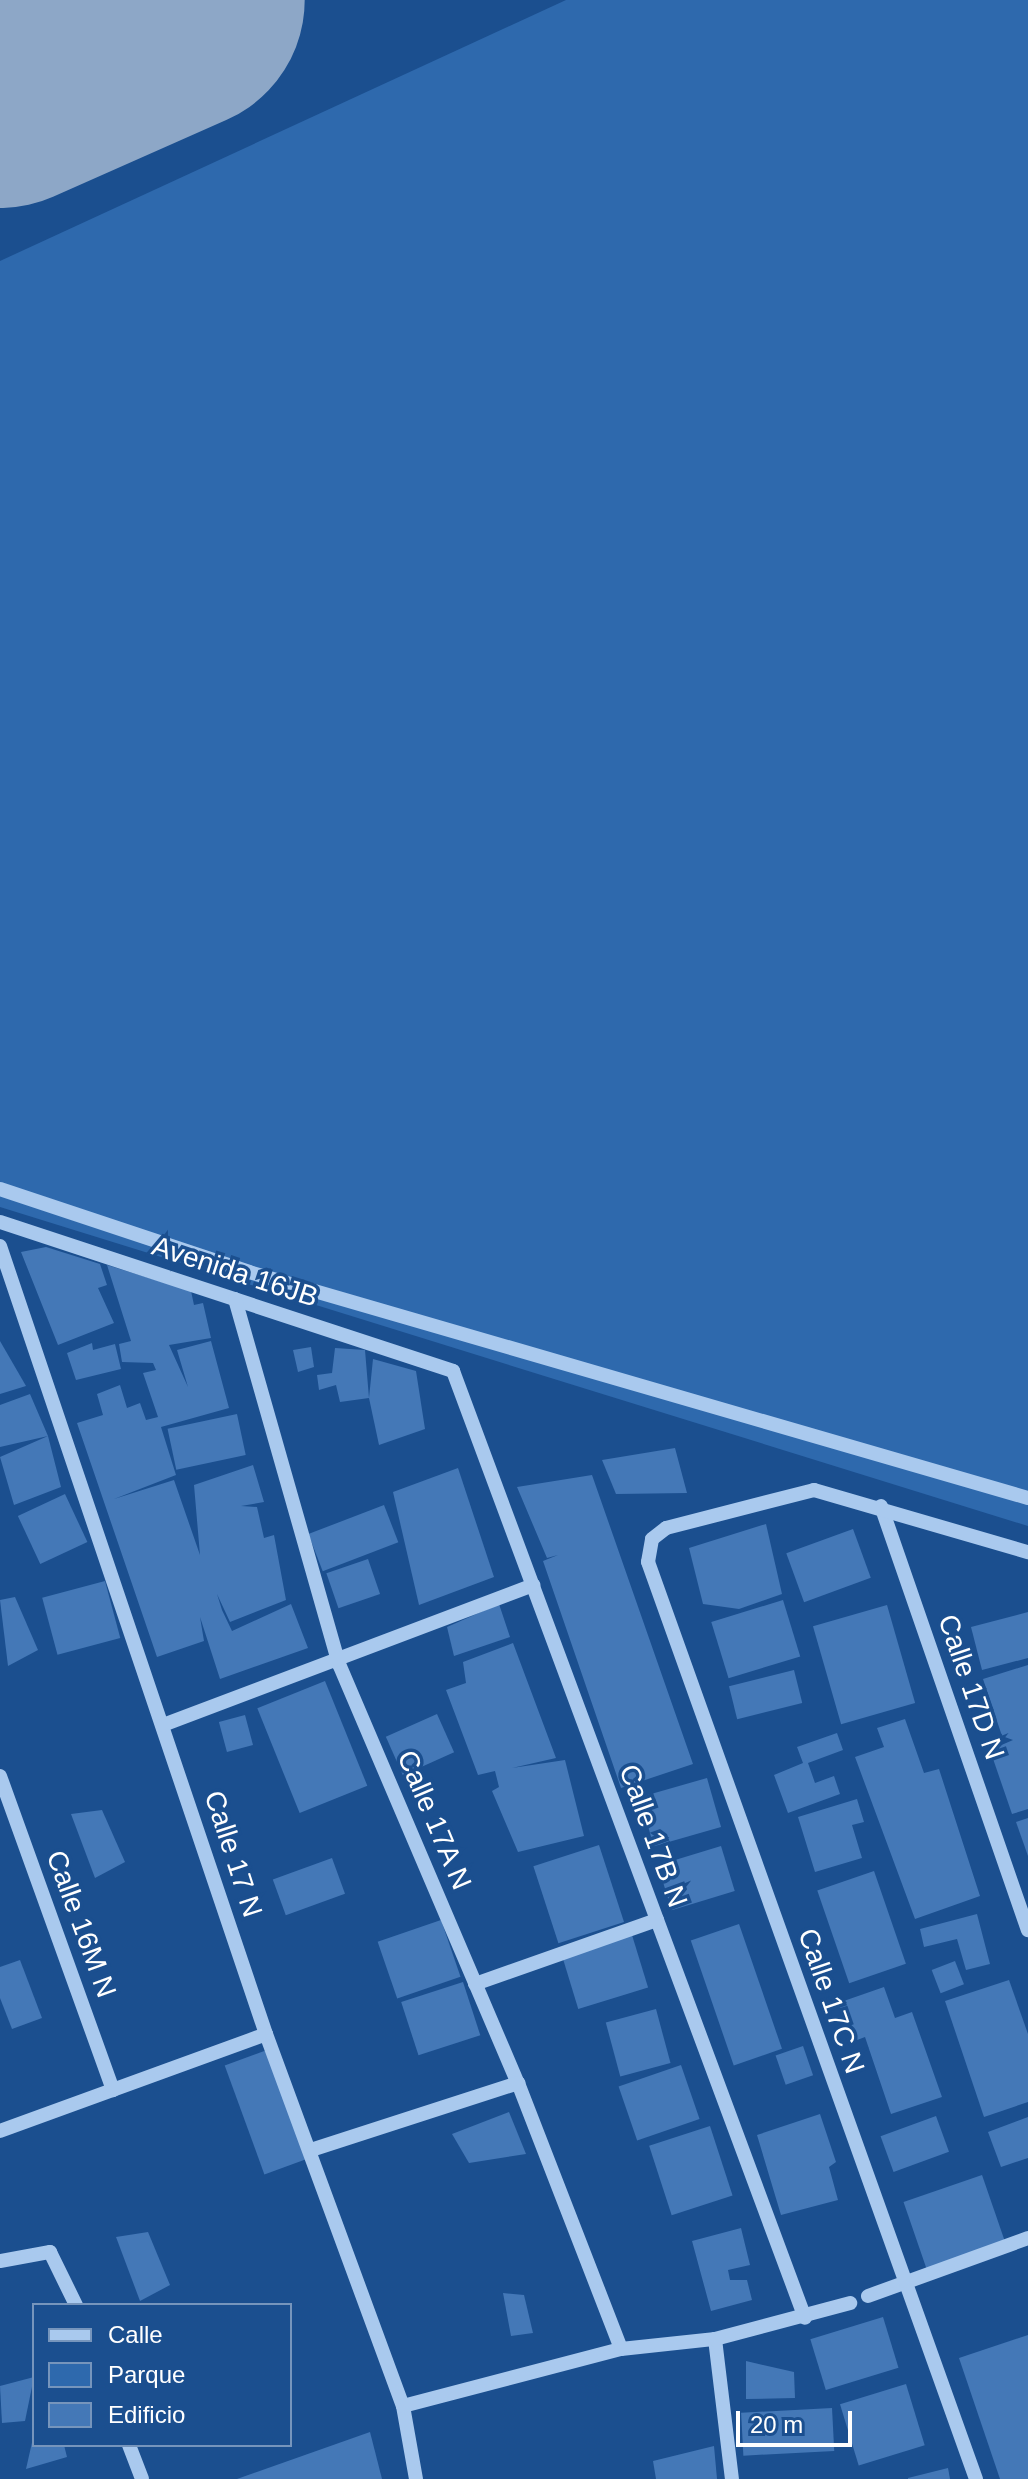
<!DOCTYPE html>
<style>
body{margin:0}
#map{position:relative;width:1028px;height:2479px;overflow:hidden;background:#1b4f8f;font-family:Helvetica,sans-serif}
div>[style]{position:absolute}
.green>*{inset:0;background:#2e69ad}
.runway>*{height:262px;margin:-131px;padding:0 131px;transform-origin:131px;border-radius:131px;background:#8da7c7}
.building>*{inset:0;background:#4478b7;transform-origin:0 0}
.minor>*{height:14px;margin:-7px;padding:0 7px;transform-origin:7px;border-radius:7px;background:#a9c9ee}
span{translate:-50% -50%;white-space:nowrap;text-align:center;line-height:1.15;-webkit-text-stroke:7px #1b4f8f;paint-order:stroke}
.street-label{font-size:28px;color:#fff}
.legend{position:absolute;left:32px;top:2303px;width:260px;height:144px;box-sizing:border-box;background:#1b4f8f;border:2px solid #7695bc;margin:0;padding:10px 14px;list-style:none;font-size:24px;color:#fff}
.legend li{display:flex;align-items:center;gap:16px;height:40px}
.legend b{width:40px;border:2px solid #7695bc}
.scale{position:absolute;left:736px;top:2411px;width:116px;height:36px;box-sizing:border-box;border:4px solid #fff;border-top:0;padding-left:10px;font-size:24px;line-height:28px;white-space:nowrap;color:#fff;-webkit-text-stroke:6px #1b4f8f;paint-order:stroke}
</style>
<div id="map">
<div class="green">
<i style="clip-path:polygon(566px 0,1028px 0,1028px 1526px,0 1207px,0 261px)"></i>
</div>
<div class="runway">
<i style="left:0;top:77px;width:190px;rotate:-23.9deg"></i>
</div>
<div class="building">
<i style="clip-path:polygon(46px 1247px,100px 1264px,107px 1285px,98px 1288px,114px 1323px,58px 1345px,21px 1252px)"></i>
<i style="clip-path:polygon(107px 1265px,191px 1291px,194px 1305px,203px 1303px,211px 1338px,169px 1345px,188px 1387px,177px 1350px,211px 1341px,229px 1408px,161px 1427px,176px 1475px,114px 1499px,174px 1480px,200px 1555px,194px 1485px,253px 1465px,264px 1502px,241px 1506px,257px 1507px,264px 1538px,274px 1535px,286px 1600px,230px 1622px,217px 1594px,222px 1610px,232px 1631px,291px 1604px,308px 1648px,220px 1679px,200px 1617px,204px 1641px,157px 1657px,77px 1423px,103px 1415px,97px 1394px,120px 1385px,127px 1408px,140px 1403px,146px 1420px,158px 1417px,143px 1373px,156px 1370px,153px 1363px,122px 1362px,119px 1344px,131px 1341px)"></i>
<i style="clip-path:polygon(0 1341px,26px 1386px,0 1394px)"></i>
<i style="clip-path:polygon(92px 1343px,93px 1350px,115px 1344px,121px 1369px,76px 1380px,67px 1353px)"></i>
<i style="clip-path:polygon(311px 1347px,314px 1367px,298px 1372px,293px 1350px)"></i>
<i style="clip-path:polygon(335px 1348px,365px 1350px,369px 1398px,340px 1402px,336px 1385px,319px 1390px,317px 1375px,332px 1373px)"></i>
<i style="clip-path:polygon(373px 1359px,416px 1371px,425px 1429px,379px 1445px,369px 1398px)"></i>
<i style="clip-path:polygon(30px 1394px,48px 1436px,61px 1487px,14px 1505px,0 1457px,48px 1436px,0 1447px,0 1405px)"></i>
<i style="left:237px;top:1414px;width:42px;height:71px;rotate:78deg"></i>
<i style="clip-path:polygon(675px 1448px,687px 1493px,616px 1494px,602px 1460px)"></i>
<i style="clip-path:polygon(458px 1468px,494px 1577px,419px 1605px,393px 1492px)"></i>
<i style="clip-path:polygon(592px 1475px,693px 1764px,621px 1788px,543px 1561px,558px 1555px,547px 1558px,517px 1487px)"></i>
<i style="left:65px;top:1494px;width:53px;height:52px;rotate:65deg"></i>
<i style="left:384px;top:1505px;width:40px;height:81px;rotate:69deg"></i>
<i style="clip-path:polygon(766px 1524px,782px 1594px,739px 1609px,703px 1604px,689px 1548px)"></i>
<i style="left:853px;top:1529px;width:52px;height:71px;rotate:70deg"></i>
<i style="left:368px;top:1559px;width:37px;height:44px;rotate:71deg"></i>
<i style="left:105px;top:1581px;width:59px;height:65px;rotate:75deg"></i>
<i style="clip-path:polygon(15px 1597px,38px 1650px,8px 1666px,0 1600px)"></i>
<i style="left:783px;top:1600px;width:59px;height:75px;rotate:73deg"></i>
<i style="clip-path:polygon(499px 1604px,510px 1637px,454px 1656px,447px 1627px)"></i>
<i style="left:887px;top:1605px;width:102px;height:77px;rotate:74deg"></i>
<i style="clip-path:polygon(1028px 1612px,1028px 1658px,982px 1670px,971px 1627px)"></i>
<i style="clip-path:polygon(513px 1643px,556px 1758px,512px 1768px,565px 1760px,584px 1836px,518px 1852px,492px 1791px,499px 1787px,495px 1771px,478px 1775px,446px 1690px,466px 1683px,463px 1662px)"></i>
<i style="clip-path:polygon(1028px 1665px,1028px 1809px,1012px 1814px,990px 1750px,1013px 1740px,1002px 1736px,983px 1679px)"></i>
<i style="left:794px;top:1670px;width:34px;height:67px;rotate:76deg"></i>
<i style="left:325px;top:1681px;width:113px;height:73px;rotate:68deg"></i>
<i style="left:437px;top:1714px;width:42px;height:56px;rotate:66deg"></i>
<i style="left:245px;top:1715px;width:31px;height:27px;rotate:75deg"></i>
<i style="clip-path:polygon(905px 1719px,924px 1773px,939px 1769px,980px 1896px,915px 1919px,855px 1757px,884px 1747px,877px 1728px)"></i>
<i style="clip-path:polygon(837px 1733px,843px 1750px,808px 1763px,815px 1783px,834px 1776px,840px 1794px,788px 1813px,774px 1775px,803px 1763px,797px 1747px)"></i>
<i style="left:707px;top:1778px;width:51px;height:70px;rotate:74deg"></i>
<i style="clip-path:polygon(857px 1799px,864px 1822px,852px 1825px,862px 1858px,815px 1872px,798px 1817px)"></i>
<i style="clip-path:polygon(102px 1810px,125px 1862px,95px 1878px,71px 1814px)"></i>
<i style="clip-path:polygon(1028px 1818px,1028px 1856px,1016px 1822px)"></i>
<i style="left:599px;top:1845px;width:81px;height:69px;rotate:72deg"></i>
<i style="left:721px;top:1846px;width:47px;height:66px;rotate:73deg"></i>
<i style="left:332px;top:1858px;width:38px;height:63px;rotate:70deg"></i>
<i style="left:874px;top:1871px;width:98px;height:60px;rotate:71deg"></i>
<i style="clip-path:polygon(977px 1914px,990px 1964px,966px 1970px,957px 1939px,924px 1947px,920px 1929px)"></i>
<i style="left:441px;top:1920px;width:60px;height:67px;rotate:71deg"></i>
<i style="left:739px;top:1924px;width:132px;height:51px;rotate:71deg"></i>
<i style="left:632px;top:1935px;width:55px;height:73px;rotate:73deg"></i>
<i style="clip-path:polygon(20px 1960px,42px 2018px,12px 2029px,0 1998px,0 1967px)"></i>
<i style="left:955px;top:1961px;width:25px;height:25px;rotate:69deg"></i>
<i style="clip-path:polygon(1009px 1980px,1028px 2034px,1028px 2102px,984px 2117px,945px 2001px)"></i>
<i style="left:463px;top:1982px;width:56px;height:65px;rotate:72deg"></i>
<i style="clip-path:polygon(884px 1987px,895px 2018px,912px 2012px,942px 2097px,891px 2114px,865px 2037px,852px 2042px,838px 2003px)"></i>
<i style="left:656px;top:2009px;width:56px;height:52px;rotate:75deg"></i>
<i style="left:803px;top:2046px;width:31px;height:29px;rotate:71deg"></i>
<i style="left:267px;top:2050px;width:116px;height:45px;rotate:70deg"></i>
<i style="left:681px;top:2065px;width:57px;height:66px;rotate:71deg"></i>
<i style="clip-path:polygon(509px 2112px,526px 2154px,469px 2163px,452px 2134px)"></i>
<i style="clip-path:polygon(820px 2114px,836px 2162px,829px 2167px,838px 2200px,781px 2215px,757px 2135px)"></i>
<i style="left:936px;top:2116px;width:38px;height:59px;rotate:70deg"></i>
<i style="clip-path:polygon(1028px 2117px,1028px 2158px,1001px 2167px,988px 2132px)"></i>
<i style="left:710px;top:2126px;width:73px;height:64px;rotate:72deg"></i>
<i style="left:982px;top:2175px;width:72px;height:83px;rotate:71deg"></i>
<i style="clip-path:polygon(741px 2228px,750px 2265px,728px 2270px,730px 2280px,747px 2280px,752px 2300px,711px 2311px,692px 2241px)"></i>
<i style="clip-path:polygon(148px 2232px,170px 2285px,140px 2301px,116px 2237px)"></i>
<i style="clip-path:polygon(503px 2293px,524px 2295px,533px 2333px,511px 2336px)"></i>
<i style="left:883px;top:2317px;width:53px;height:76px;rotate:73deg"></i>
<i style="clip-path:polygon(1028px 2335px,1028px 2479px,1000px 2479px,959px 2358px)"></i>
<i style="clip-path:polygon(746px 2361px,794px 2372px,795px 2398px,746px 2399px)"></i>
<i style="clip-path:polygon(34px 2377px,25px 2421px,2px 2423px,0 2386px)"></i>
<i style="left:906px;top:2384px;width:64px;height:69px;rotate:73deg"></i>
<i style="left:832px;top:2408px;width:43px;height:91px;rotate:87deg"></i>
<i style="clip-path:polygon(370px 2432px,382px 2479px,237px 2479px)"></i>
<i style="clip-path:polygon(33px 2438px,34px 2445px,64px 2445px,67px 2457px,26px 2469px)"></i>
<i style="clip-path:polygon(714px 2446px,717px 2479px,656px 2479px,653px 2461px)"></i>
<i style="clip-path:polygon(948px 2468px,950px 2479px,908px 2479px,908px 2478px)"></i>
</div>
<div class="minor">
<i style="left:0;top:1189px;width:262px;rotate:18.4deg"></i>
<i style="left:249px;top:1272px;width:811px;rotate:16.18deg"></i>
<i style="left:0;top:1222px;width:477px;rotate:18.2deg"></i>
<i style="left:453px;top:1371px;width:1010px;rotate:69.61deg"></i>
<i style="left:0;top:1246px;width:832px;rotate:71.35deg"></i>
<i style="left:266px;top:2034px;width:396px;rotate:69.8deg"></i>
<i style="left:403px;top:2406px;width:74px;rotate:79.9deg"></i>
<i style="left:235px;top:1299px;width:380px;rotate:74.1deg"></i>
<i style="left:339px;top:1664px;width:456px;rotate:66.9deg"></i>
<i style="left:518px;top:2083px;width:285px;rotate:68.8deg"></i>
<i style="left:881px;top:1506px;width:449px;rotate:70.9deg"></i>
<i style="left:163px;top:1725px;width:396px;rotate:-20.7deg"></i>
<i style="left:0;top:1776px;width:334px;rotate:70.2deg"></i>
<i style="left:475px;top:1984px;width:193px;rotate:-19.4deg"></i>
<i style="left:0;top:2131px;width:283px;rotate:-20deg"></i>
<i style="left:311px;top:2150px;width:218px;rotate:-17.9deg"></i>
<i style="left:0;top:2261px;width:51px;rotate:-10.2deg"></i>
<i style="left:50px;top:2252px;width:59px;rotate:63.9deg"></i>
<i style="left:868px;top:2296px;width:170px;rotate:-19.9deg"></i>
<i style="left:715px;top:2339px;width:141px;rotate:83.1deg"></i>
<i style="left:403px;top:2406px;width:225px;rotate:-14.7deg"></i>
<i style="left:621px;top:2349px;width:95px;rotate:-6.1deg"></i>
<i style="left:715px;top:2339px;width:140px;rotate:-14.9deg"></i>
<i style="left:129px;top:2445px;width:36px;rotate:69deg"></i>
<i style="left:976px;top:2479px;width:974px;rotate:-109.68deg"></i>
<i style="left:648px;top:1562px;width:23px;rotate:-80deg"></i>
<i style="left:652px;top:1539px;width:18px;rotate:-38deg"></i>
<i style="left:666px;top:1528px;width:153px;rotate:-14.4deg"></i>
<i style="left:814px;top:1490px;width:223px;rotate:16.2deg"></i>
</div>
<div class="street-label">
<span style="left:235px;top:1272px;rotate:18deg">Avenida 16JB</span>
<span style="left:971px;top:1687px;rotate:71deg">Calle 17D N</span>
<span style="left:434px;top:1820px;rotate:67deg">Calle 17A N</span>
<span style="left:653px;top:1836px;rotate:70deg">Calle 17B N</span>
<span style="left:233px;top:1854px;rotate:72deg">Calle 17 N</span>
<span style="left:81px;top:1924px;rotate:70deg">Calle 16M N</span>
<span style="left:831px;top:2001px;rotate:71deg">Calle 17C N</span>
</div>
<ul class="legend">
<li><b style="height:10px;background:#a9c9ee"></b>Calle</li>
<li><b style="height:22px;background:#2e69ad"></b>Parque</li>
<li><b style="height:22px;background:#4478b7"></b>Edificio</li>
</ul>
<div class="scale">20 m</div>
</div>
